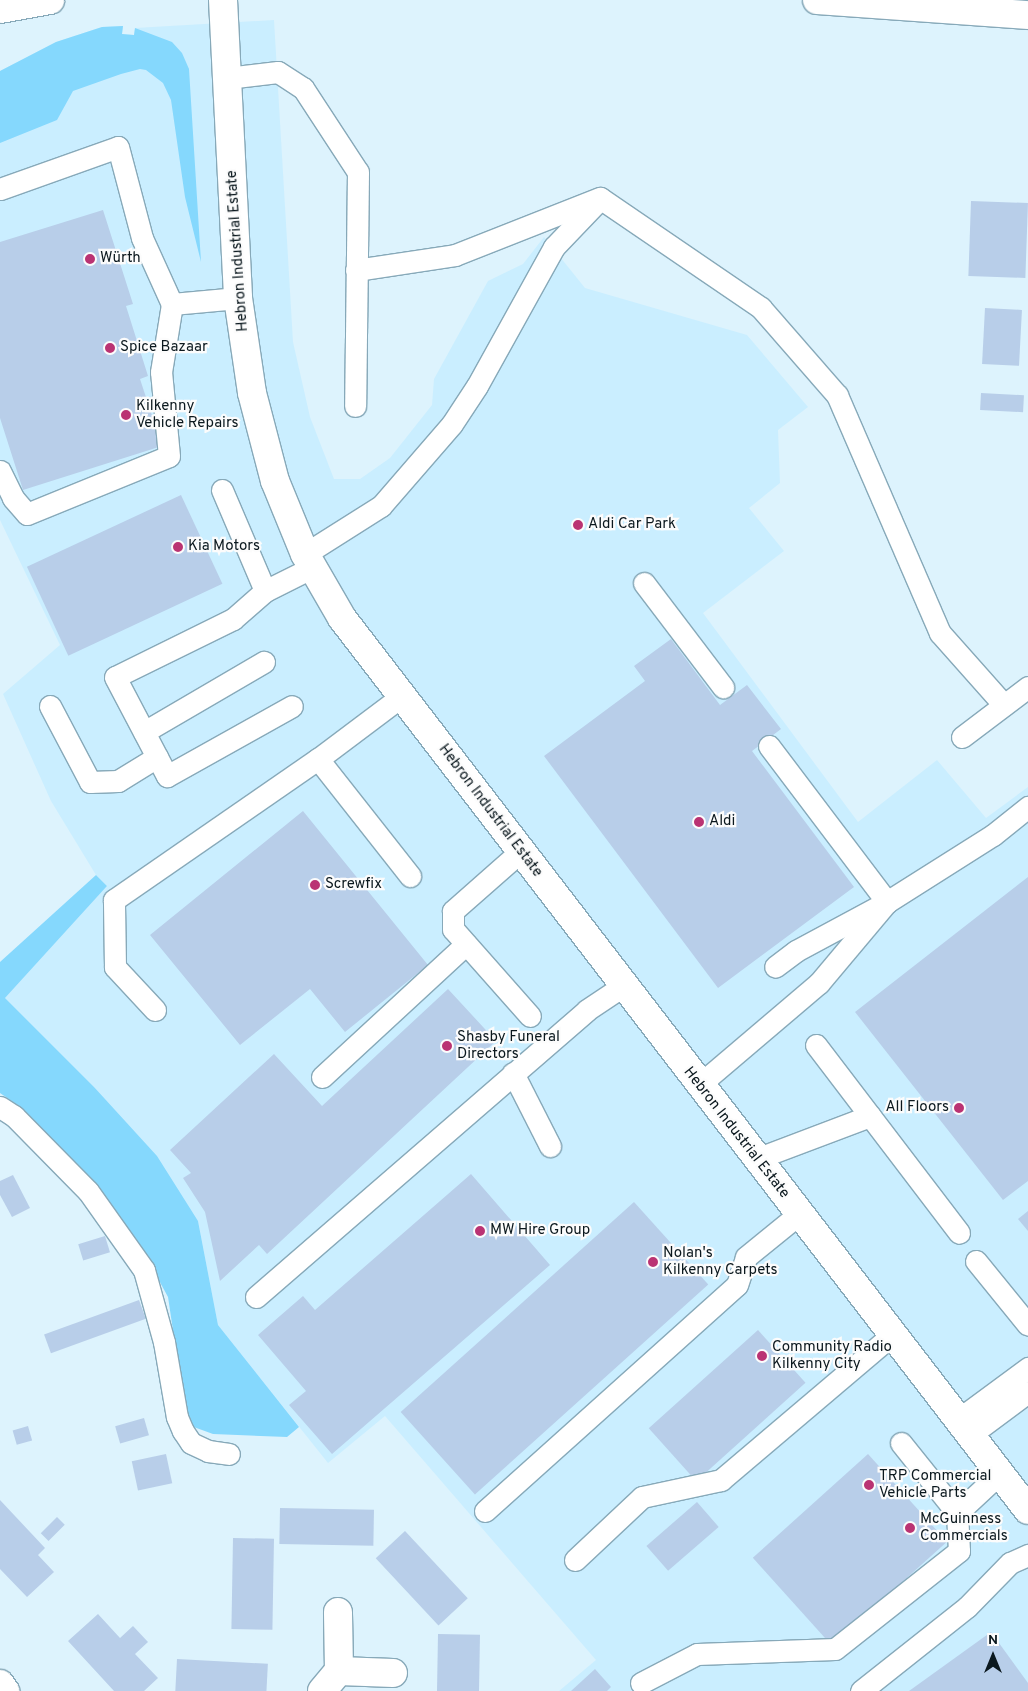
<!DOCTYPE html>
<meta charset="utf-8">
<style>
body{margin:0}
#map{position:relative;width:1028px;height:1691px;overflow:hidden;background:#ddf3fd;font-family:Overpass,sans-serif}
div>[style]{position:absolute}
.built>*{inset:0;background:#caeeff}
.green>*{inset:0;background:#85d8fd}
.building>*{inset:0;background:#b8cee9;transform-origin:0 0}
.roads{filter:drop-shadow(1px 0 #87a9b9) drop-shadow(-1px 0 #87a9b9) drop-shadow(0 1px #87a9b9) drop-shadow(0 -1px #87a9b9)}
.lane>*{height:21px;margin:-10.5px;padding:0 10.5px;transform-origin:10.5px;border-radius:10.5px;background:#fff}
.street>*{height:28px;margin:-14px;padding:0 14px;transform-origin:14px;border-radius:14px;background:#fff}
.secondary>*{height:28px;margin:-14px;padding:0 14px;transform-origin:14px;border-radius:14px;background:#fff}
.dots>*{width:14px;height:14px;translate:-50% -50%;box-sizing:border-box;border:2px solid #fcfcfc;border-radius:50%}
span{translate:-50% -50%;white-space:nowrap;text-align:center;line-height:1.15;-webkit-text-stroke:4.5px #fcfcfc;paint-order:stroke}
.street-label{font-size:15px;color:#0b181e}
.poi-label{font-size:15px;color:#0b181e}
.left{translate:0 -50%;text-align:left}
.right{translate:-100% -50%;text-align:right}
.north{position:absolute;left:968px;top:1631px;width:50px;height:50px;-webkit-text-stroke:4px #fcfcfc;paint-order:stroke;rotate:0deg;font-size:14px;font-weight:700;line-height:20px;text-align:center;color:#0b181e}
.north::after{content:'';display:block;margin:auto;width:18px;height:22px;background:#0b181e;clip-path:polygon(50% 0,100% 100%,50% 72%,0 100%)}
</style>
<div id="map">
<div class="built">
<i style="clip-path:polygon(274px 20px,293px 342px,310px 417px,334px 479px,360px 479px,390px 458px,432px 405px,434px 379px,488px 281px,523px 264px,544px 237px,585px 288px,747px 335px,808px 407px,778px 430px,780px 483px,749px 508px,784px 551px,703px 613px,858px 822px,937px 760px,986px 818px,1028px 787px,1028px 1691px,559px 1691px,596px 1660px,385px 1416px,328px 1463px,218px 1325px,198px 1221px,94px 1087px,5px 998px,107px 886px,96px 875px,51px 801px,3px 694px,60px 645px,0 520px,0 71px,56px 42px,102px 27px,123px 26px,122px 34px,134px 35px,135px 28px)"></i>
</div>
<div class="green">
<i style="clip-path:polygon(123px 26px,122px 34px,134px 35px,135px 28px,172px 42px,182px 53px,189px 69px,201px 262px,185px 197px,171px 100px,163px 83px,146px 70px,140px 69px,121px 74px,73px 91px,57px 120px,0 143px,0 71px,56px 42px,102px 27px)"></i>
<i style="clip-path:polygon(96px 875px,107px 886px,5px 998px,94px 1087px,157px 1156px,198px 1221px,218px 1325px,299px 1427px,287px 1437px,213px 1434px,191px 1426px,180px 1410px,174px 1337px,168px 1297px,142px 1249px,86px 1174px,22px 1108px,0 1093px,0 962px)"></i>
</div>
<div class="building">
<i style="left:971px;top:201px;width:57px;height:75px;rotate:2deg"></i>
<i style="clip-path:polygon(103px 210px,133px 304px,126px 306px,148px 376px,140px 379px,162px 446px,23px 490px,0 418px,0 242px)"></i>
<i style="left:985px;top:308px;width:37px;height:56px;rotate:3deg"></i>
<i style="left:981px;top:393px;width:43px;height:17px;rotate:3deg"></i>
<i style="left:181px;top:495px;width:98px;height:170px;rotate:65deg"></i>
<i style="clip-path:polygon(671px 639px,720px 705px,747px 685px,781px 729px,752px 751px,854px 887px,718px 988px,544px 756px,645px 681px,634px 666px)"></i>
<i style="clip-path:polygon(303px 811px,428px 965px,345px 1032px,310px 989px,240px 1045px,150px 935px)"></i>
<i style="clip-path:polygon(1028px 877px,1028px 1181px,1003px 1200px,855px 1012px)"></i>
<i style="clip-path:polygon(448px 989px,496px 1041px,267px 1254px,259px 1245px,220px 1281px,205px 1212px,183px 1178px,191px 1173px,170px 1150px,274px 1054px,322px 1106px)"></i>
<i style="clip-path:polygon(471px 1174px,550px 1265px,332px 1454px,289px 1405px,306px 1391px,258px 1335px,303px 1296px,315px 1310px)"></i>
<i style="clip-path:polygon(13px 1175px,30px 1208px,12px 1217px,0 1195px,0 1181px)"></i>
<i style="left:634px;top:1202px;width:111px;height:314px;rotate:48deg"></i>
<i style="clip-path:polygon(1028px 1211px,1028px 1231px,1018px 1219px)"></i>
<i style="left:105px;top:1236px;width:17px;height:28px;rotate:73deg"></i>
<i style="left:139px;top:1300px;width:20px;height:101px;rotate:70deg"></i>
<i style="left:758px;top:1330px;width:71px;height:147px;rotate:48deg"></i>
<i style="left:144px;top:1418px;width:18px;height:30px;rotate:74deg"></i>
<i style="left:28px;top:1426px;width:15px;height:16px;rotate:74deg"></i>
<i style="left:166px;top:1454px;width:30px;height:35px;rotate:78deg"></i>
<i style="left:868px;top:1454px;width:118px;height:155px;rotate:48deg"></i>
<i style="clip-path:polygon(0 1500px,45px 1548px,38px 1555px,54px 1572px,27px 1597px,0 1569px)"></i>
<i style="left:697px;top:1502px;width:33px;height:67px;rotate:49deg"></i>
<i style="left:280px;top:1508px;width:94px;height:36px;rotate:1deg"></i>
<i style="left:57px;top:1517px;width:11px;height:23px;rotate:45deg"></i>
<i style="left:405px;top:1531px;width:92px;height:40px;rotate:47deg"></i>
<i style="left:233px;top:1538px;width:41px;height:91px;rotate:1deg"></i>
<i style="clip-path:polygon(98px 1614px,120px 1638px,133px 1626px,148px 1642px,135px 1654px,158px 1678px,144px 1691px,114px 1691px,68px 1641px)"></i>
<i style="clip-path:polygon(991px 1632px,1028px 1683px,1028px 1691px,909px 1691px)"></i>
<i style="left:438px;top:1634px;width:42px;height:57px;rotate:1deg"></i>
<i style="left:177px;top:1659px;width:91px;height:32px;rotate:3deg"></i>
<i style="clip-path:polygon(595px 1669px,611px 1687px,607px 1691px,571px 1691px)"></i>
</div>
<div class="roads">
<div class="lane">
<i style="left:227px;top:78px;width:51px;rotate:-6.7deg"></i>
<i style="left:278px;top:72px;width:30px;rotate:33deg"></i>
<i style="left:303px;top:88px;width:100px;rotate:56.8deg"></i>
<i style="left:358px;top:172px;width:234px;rotate:90.7deg"></i>
<i style="left:0;top:189px;width:125px;rotate:-19.6deg"></i>
<i style="left:118px;top:147px;width:94px;rotate:75.2deg"></i>
<i style="left:142px;top:238px;width:72px;rotate:65.6deg"></i>
<i style="left:172px;top:304px;width:66px;rotate:-5.2deg"></i>
<i style="left:356px;top:270px;width:100px;rotate:-8.6deg"></i>
<i style="left:455px;top:255px;width:156px;rotate:-21.5deg"></i>
<i style="left:600px;top:198px;width:195px;rotate:34.3deg"></i>
<i style="left:761px;top:308px;width:116px;rotate:48.9deg"></i>
<i style="left:837px;top:395px;width:259px;rotate:66.6deg"></i>
<i style="left:940px;top:633px;width:96px;rotate:48.4deg"></i>
<i style="left:0;top:471px;width:30px;rotate:64deg"></i>
<i style="left:13px;top:498px;width:21px;rotate:49deg"></i>
<i style="left:27px;top:514px;width:153px;rotate:-22.2deg"></i>
<i style="left:169px;top:456px;width:84px;rotate:-95.4deg"></i>
<i style="left:161px;top:372px;width:69px;rotate:-80.8deg"></i>
<i style="left:222px;top:490px;width:110px;rotate:66.9deg"></i>
<i style="left:265px;top:591px;width:54px;rotate:-26.6deg"></i>
<i style="left:305px;top:554px;width:90px;rotate:-32.3deg"></i>
<i style="left:381px;top:506px;width:108px;rotate:-49.1deg"></i>
<i style="left:452px;top:424px;width:45px;rotate:-56.7deg"></i>
<i style="left:477px;top:386px;width:159px;rotate:-61deg"></i>
<i style="left:554px;top:247px;width:62px;rotate:-46.3deg"></i>
<i style="left:644px;top:583px;width:131px;rotate:52.8deg"></i>
<i style="left:265px;top:591px;width:43px;rotate:138.8deg"></i>
<i style="left:233px;top:619px;width:131px;rotate:153.8deg"></i>
<i style="left:115px;top:677px;width:112px;rotate:62.3deg"></i>
<i style="left:167px;top:776px;width:143px;rotate:-29.2deg"></i>
<i style="left:50px;top:706px;width:86px;rotate:62.2deg"></i>
<i style="left:90px;top:782px;width:28px;rotate:-2deg"></i>
<i style="left:118px;top:781px;width:46px;rotate:-31.6deg"></i>
<i style="left:144px;top:732px;width:139px;rotate:-30.3deg"></i>
<i style="left:962px;top:737px;width:83px;rotate:-37.1deg"></i>
<i style="left:769px;top:746px;width:196px;rotate:52.9deg"></i>
<i style="left:887px;top:902px;width:103px;rotate:151.7deg"></i>
<i style="left:796px;top:951px;width:26px;rotate:143deg"></i>
<i style="left:318px;top:759px;width:149px;rotate:51.8deg"></i>
<i style="left:521px;top:851px;width:91px;rotate:138.6deg"></i>
<i style="left:453px;top:911px;width:18px;rotate:90deg"></i>
<i style="left:453px;top:929px;width:116px;rotate:48.5deg"></i>
<i style="left:155px;top:1010px;width:59px;rotate:-132.9deg"></i>
<i style="left:115px;top:967px;width:67px;rotate:-90.9deg"></i>
<i style="left:114px;top:900px;width:248px;rotate:-34.7deg"></i>
<i style="left:318px;top:759px;width:105px;rotate:-36.9deg"></i>
<i style="left:816px;top:1045px;width:236px;rotate:52.7deg"></i>
<i style="left:513px;top:1073px;width:82px;rotate:63.1deg"></i>
<i style="left:322px;top:1077px;width:196px;rotate:-42.7deg"></i>
<i style="left:699px;top:1085px;width:157px;rotate:-40.4deg"></i>
<i style="left:819px;top:983px;width:106px;rotate:-50deg"></i>
<i style="left:887px;top:902px;width:125px;rotate:-32.3deg"></i>
<i style="left:993px;top:835px;width:45px;rotate:-38.7deg"></i>
<i style="left:0;top:1107px;width:17px;rotate:33deg"></i>
<i style="left:14px;top:1116px;width:105px;rotate:45.4deg"></i>
<i style="left:88px;top:1191px;width:97px;rotate:54.7deg"></i>
<i style="left:144px;top:1270px;width:75px;rotate:74.5deg"></i>
<i style="left:164px;top:1342px;width:76px;rotate:80.2deg"></i>
<i style="left:177px;top:1417px;width:15px;rotate:67deg"></i>
<i style="left:183px;top:1431px;width:14px;rotate:56deg"></i>
<i style="left:191px;top:1443px;width:19px;rotate:25deg"></i>
<i style="left:208px;top:1451px;width:21px;rotate:8deg"></i>
<i style="left:756px;top:1159px;width:122px;rotate:-20.7deg"></i>
<i style="left:976px;top:1261px;width:82px;rotate:50.9deg"></i>
<i style="left:256px;top:1297px;width:438px;rotate:-40.9deg"></i>
<i style="left:587px;top:1010px;width:43px;rotate:-33.7deg"></i>
<i style="left:959px;top:1419px;width:86px;rotate:-36.5deg"></i>
<i style="left:970px;top:1435px;width:72px;rotate:-36.6deg"></i>
<i style="left:901px;top:1443px;width:90px;rotate:51.3deg"></i>
<i style="left:485px;top:1511px;width:338px;rotate:-41.9deg"></i>
<i style="left:737px;top:1285px;width:29px;rotate:-72deg"></i>
<i style="left:746px;top:1257px;width:68px;rotate:-39.1deg"></i>
<i style="left:575px;top:1560px;width:92px;rotate:-43.2deg"></i>
<i style="left:642px;top:1497px;width:81px;rotate:-12.1deg"></i>
<i style="left:721px;top:1480px;width:226px;rotate:-40.3deg"></i>
<i style="left:641px;top:1683px;width:63px;rotate:-27.4deg"></i>
<i style="left:697px;top:1654px;width:138px;rotate:-2.1deg"></i>
<i style="left:835px;top:1649px;width:158px;rotate:-38.3deg"></i>
<i style="left:959px;top:1551px;width:38px;rotate:-93deg"></i>
<i style="left:957px;top:1513px;width:59px;rotate:-42.9deg"></i>
<i style="left:861px;top:1691px;width:135px;rotate:-38.4deg"></i>
<i style="left:967px;top:1607px;width:62px;rotate:-45.7deg"></i>
<i style="left:1010px;top:1563px;width:20px;rotate:-24deg"></i>
</div>
<div class="street">
<i style="left:223px;top:0;width:298px;rotate:87.1deg"></i>
<i style="left:238px;top:298px;width:96px;rotate:81.6deg"></i>
<i style="left:252px;top:393px;width:91px;rotate:75.4deg"></i>
<i style="left:275px;top:481px;width:79px;rotate:67.7deg"></i>
<i style="left:305px;top:554px;width:74px;rotate:60deg"></i>
<i style="left:342px;top:618px;width:1125px;rotate:52.44deg"></i>
<i style="left:339px;top:1671px;width:54px;rotate:2.1deg"></i>
<i style="left:0;top:1684px;width:9px;rotate:54deg"></i>
<i style="left:322px;top:1691px;width:26px;rotate:-50deg"></i>
<i style="left:339px;top:1671px;width:59px;rotate:-91deg"></i>
</div>
<div class="secondary">
<i style="left:817px;top:0;width:212px;rotate:4.1deg"></i>
<i style="left:0;top:9px;width:51px;rotate:-10.2deg"></i>
</div>
</div>
<div class="dots">
<i style="left:90px;top:259px;background:#ba3373"></i>
<i style="left:110px;top:348px;background:#ba3373"></i>
<i style="left:126px;top:415px;background:#ba3373"></i>
<i style="left:578px;top:525px;background:#ba3373"></i>
<i style="left:178px;top:547px;background:#ba3373"></i>
<i style="left:699px;top:822px;background:#ba3373"></i>
<i style="left:315px;top:885px;background:#ba3373"></i>
<i style="left:447px;top:1046px;background:#ba3373"></i>
<i style="left:959px;top:1108px;background:#ba3373"></i>
<i style="left:480px;top:1231px;background:#ba3373"></i>
<i style="left:653px;top:1262px;background:#ba3373"></i>
<i style="left:762px;top:1356px;background:#ba3373"></i>
<i style="left:869px;top:1485px;background:#ba3373"></i>
<i style="left:910px;top:1528px;background:#ba3373"></i>
</div>
<div class="street-label">
<span style="left:238px;top:251px;rotate:-94deg">Hebron Industrial Estate</span>
<span style="left:490px;top:811px;rotate:53deg">Hebron Industrial Estate</span>
<span style="left:736px;top:1133px;rotate:52deg">Hebron Industrial Estate</span>
</div>
<div class="poi-label">
<span class="left" style="left:100px;top:259px">Würth</span>
<span class="left" style="left:120px;top:348px">Spice Bazaar</span>
<span class="left" style="left:136px;top:415px">Kilkenny<br>Vehicle Repairs</span>
<span class="left" style="left:588px;top:525px">Aldi Car Park</span>
<span class="left" style="left:188px;top:547px">Kia Motors</span>
<span class="left" style="left:709px;top:822px">Aldi</span>
<span class="left" style="left:325px;top:885px">Screwfix</span>
<span class="left" style="left:457px;top:1046px">Shasby Funeral<br>Directors</span>
<span class="right" style="left:949px;top:1108px">All Floors</span>
<span class="left" style="left:490px;top:1231px">MW Hire Group</span>
<span class="left" style="left:663px;top:1262px">Nolan's<br>Kilkenny Carpets</span>
<span class="left" style="left:772px;top:1356px">Community Radio<br>Kilkenny City</span>
<span class="left" style="left:879px;top:1485px">TRP Commercial<br>Vehicle Parts</span>
<span class="left" style="left:920px;top:1528px">McGuinness<br>Commercials</span>
</div>
<div class="north">N</div>
</div>
